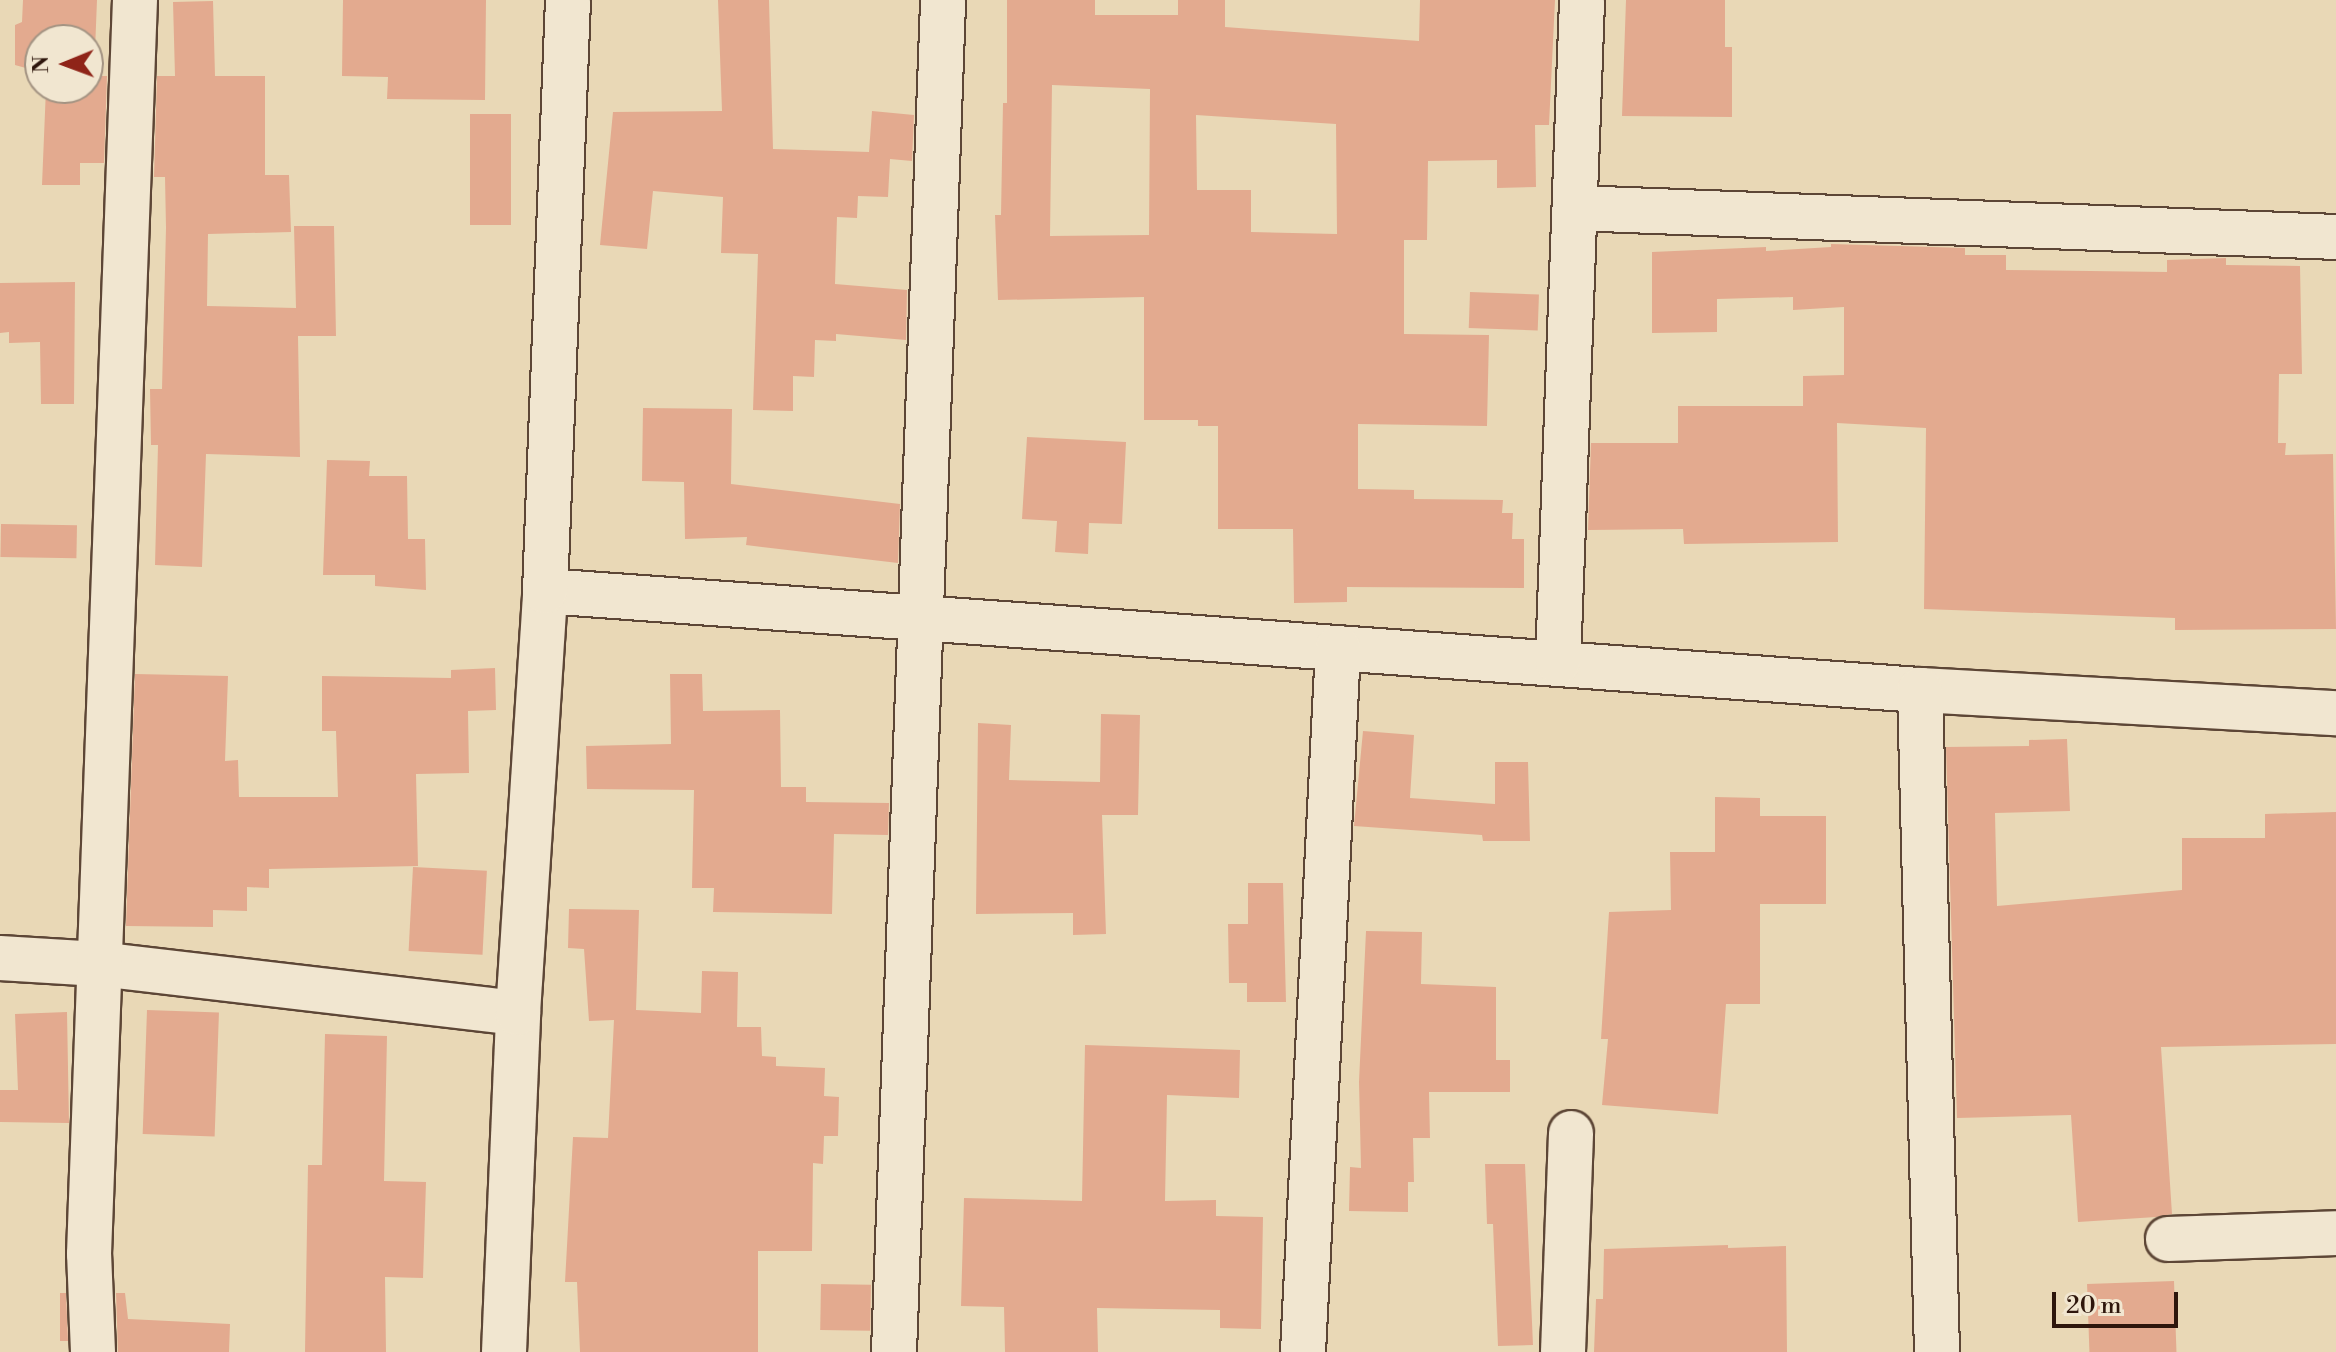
<!DOCTYPE html>
<style>
body{margin:0}
#map{position:relative;width:2336px;height:1352px;overflow:hidden;background:#e9d8b6;font-family:"Libre Bodoni",serif}
div>[style]{position:absolute}
.building>*{inset:0;background:#e3aa8f;transform-origin:0 0}
.roads{filter:drop-shadow(2px 0 #5d4636) drop-shadow(-2px 0 #5d4636) drop-shadow(0 2px #5d4636) drop-shadow(0 -2px #5d4636)}
.minor>*{height:44px;margin:-22px;padding:0 22px;transform-origin:22px;border-radius:22px;background:#f1e6d0}
span{translate:-50% -50%;white-space:nowrap;text-align:center;line-height:1.15;-webkit-text-stroke:8px #f1e6d0;paint-order:stroke}
.north{position:absolute;left:24px;top:24px;width:80px;height:80px;box-sizing:border-box;background:#f1e6d0;border:2px solid #a39382;border-radius:50%;rotate:269deg;font-size:22px;font-weight:700;line-height:32px;text-align:center;color:#2e160c}
.north::after{content:'';display:block;margin:auto;width:28px;height:36px;background:#8f2418;clip-path:polygon(50% 0,100% 100%,50% 72%,0 100%)}
.scale{position:absolute;left:2052px;top:1292px;width:126px;height:36px;box-sizing:border-box;border:4px solid #2e160c;border-top:0;padding-left:10px;font-size:24px;line-height:28px;white-space:nowrap;color:#2e160c;-webkit-text-stroke:6px #f1e6d0;paint-order:stroke}
</style>
<div id="map">
<div class="building">
<i style="clip-path:polygon(23px 0,97px 0,94px 76px,107px 76px,104px 163px,80px 163px,80px 185px,42px 185px,46px 88px,88px 88px,88px 40px,40px 40px,40px 72px,15px 65px,15px 25px,22px 22px)"></i>
<i style="clip-path:polygon(343px 0,486px 0,485px 100px,387px 99px,388px 77px,342px 76px)"></i>
<i style="clip-path:polygon(718px 0,769px 0,773px 149px,869px 152px,872px 111px,914px 115px,912px 161px,890px 159px,888px 197px,858px 196px,857px 218px,837px 217px,835px 284px,907px 290px,906px 340px,836px 334px,836px 341px,815px 340px,814px 377px,793px 376px,793px 411px,753px 410px,758px 254px,721px 253px,723px 197px,653px 191px,647px 249px,600px 245px,613px 112px,722px 111px)"></i>
<i style="clip-path:polygon(evenodd,1007px 0,1095px 0,1095px 15px,1178px 15px,1178px 0,1225px 0,1225px 27px,1419px 41px,1420px 0,1555px 0,1549px 125px,1535px 125px,1536px 187px,1497px 188px,1497px 160px,1428px 161px,1427px 240px,1404px 240px,1404px 334px,1489px 335px,1487px 426px,1358px 424px,1358px 489px,1414px 490px,1414px 499px,1503px 500px,1502px 513px,1513px 513px,1512px 539px,1524px 539px,1524px 588px,1347px 587px,1347px 602px,1294px 603px,1293px 529px,1218px 529px,1218px 426px,1198px 426px,1198px 420px,1144px 420px,1144px 297px,998px 300px,995px 215px,1001px 215px,1003px 103px,1007px 103px,1007px 0,1052px 85px,1150px 89px,1149px 235px,1050px 236px,1052px 85px,1007px 0,1196px 115px,1336px 124px,1337px 234px,1251px 232px,1251px 190px,1197px 190px,1196px 115px)"></i>
<i style="clip-path:polygon(1626px 0,1725px 0,1725px 47px,1732px 47px,1732px 117px,1622px 116px)"></i>
<i style="clip-path:polygon(213px 1px,215px 76px,265px 76px,265px 175px,289px 175px,291px 232px,208px 234px,207px 306px,296px 308px,294px 226px,334px 226px,336px 336px,298px 336px,300px 457px,206px 454px,202px 567px,155px 565px,158px 445px,151px 445px,150px 389px,162px 389px,166px 228px,165px 177px,154px 177px,157px 76px,175px 76px,173px 2px)"></i>
<i style="left:470px;top:114px;width:41px;height:111px"></i>
<i style="clip-path:polygon(1831px 244px,1965px 248px,1965px 255px,2006px 255px,2006px 270px,2167px 272px,2167px 260px,2226px 258px,2226px 265px,2300px 266px,2302px 374px,2279px 374px,2278px 443px,2286px 443px,2285px 455px,2333px 454px,2336px 629px,2175px 630px,2175px 618px,1924px 609px,1926px 428px,1837px 423px,1838px 542px,1684px 544px,1683px 529px,1588px 530px,1591px 443px,1678px 443px,1678px 406px,1803px 406px,1803px 376px,1844px 375px,1844px 307px,1793px 310px,1793px 297px,1717px 299px,1717px 332px,1652px 333px,1652px 252px,1766px 247px,1766px 251px,1831px 247px)"></i>
<i style="clip-path:polygon(75px 282px,74px 404px,41px 404px,40px 342px,9px 343px,9px 332px,0 333px,0 283px)"></i>
<i style="left:1470px;top:292px;width:69px;height:36px;rotate:2deg"></i>
<i style="clip-path:polygon(643px 408px,732px 409px,731px 484px,900px 504px,898px 563px,746px 545px,747px 537px,685px 539px,684px 482px,642px 481px)"></i>
<i style="clip-path:polygon(1027px 437px,1126px 442px,1122px 524px,1089px 523px,1088px 554px,1055px 552px,1057px 521px,1022px 519px)"></i>
<i style="clip-path:polygon(327px 460px,370px 461px,369px 476px,407px 476px,408px 539px,425px 539px,426px 590px,375px 586px,375px 575px,323px 575px)"></i>
<i style="left:1px;top:524px;width:76px;height:33px;rotate:1deg"></i>
<i style="clip-path:polygon(495px 668px,496px 710px,468px 711px,469px 773px,416px 774px,418px 866px,269px 869px,269px 888px,247px 887px,247px 911px,213px 910px,213px 927px,126px 926px,135px 674px,228px 676px,225px 761px,238px 760px,239px 797px,338px 797px,336px 731px,322px 731px,322px 676px,451px 678px,451px 670px)"></i>
<i style="clip-path:polygon(670px 674px,702px 674px,703px 711px,780px 710px,781px 787px,806px 787px,806px 802px,889px 803px,888px 835px,834px 834px,832px 914px,713px 912px,714px 888px,692px 888px,694px 790px,587px 789px,586px 746px,671px 744px)"></i>
<i style="clip-path:polygon(1101px 714px,1140px 715px,1138px 815px,1102px 815px,1106px 934px,1073px 935px,1073px 913px,976px 914px,978px 723px,1011px 725px,1009px 780px,1100px 782px)"></i>
<i style="clip-path:polygon(1363px 731px,1414px 735px,1410px 798px,1495px 804px,1495px 762px,1528px 762px,1530px 841px,1483px 841px,1482px 835px,1354px 826px)"></i>
<i style="clip-path:polygon(2067px 739px,2070px 811px,1995px 813px,1997px 906px,2182px 890px,2182px 838px,2265px 838px,2265px 814px,2336px 812px,2336px 1044px,2161px 1047px,2172px 1214px,2156px 1217px,2078px 1222px,2071px 1115px,1957px 1118px,1946px 747px,2029px 746px,2029px 740px)"></i>
<i style="clip-path:polygon(1715px 797px,1760px 798px,1760px 816px,1826px 816px,1826px 904px,1760px 904px,1760px 1004px,1726px 1004px,1718px 1114px,1602px 1105px,1608px 1039px,1601px 1039px,1609px 912px,1671px 910px,1670px 852px,1715px 852px)"></i>
<i style="left:413px;top:867px;width:74px;height:84px;rotate:3deg"></i>
<i style="clip-path:polygon(1248px 883px,1283px 883px,1286px 1002px,1247px 1002px,1247px 983px,1229px 983px,1228px 924px,1248px 924px)"></i>
<i style="clip-path:polygon(569px 909px,639px 910px,636px 1010px,701px 1013px,702px 971px,738px 972px,737px 1027px,761px 1027px,762px 1056px,776px 1057px,776px 1066px,825px 1068px,824px 1096px,839px 1097px,838px 1136px,824px 1136px,823px 1164px,813px 1163px,812px 1251px,758px 1251px,758px 1352px,580px 1352px,577px 1282px,565px 1282px,573px 1137px,608px 1138px,614px 1020px,589px 1021px,584px 949px,568px 948px)"></i>
<i style="clip-path:polygon(1366px 931px,1422px 932px,1421px 984px,1496px 987px,1496px 1060px,1510px 1060px,1510px 1092px,1429px 1092px,1430px 1138px,1413px 1138px,1414px 1182px,1408px 1182px,1408px 1212px,1349px 1211px,1350px 1167px,1361px 1168px,1359px 1082px)"></i>
<i style="left:147px;top:1010px;width:72px;height:124px;rotate:2deg"></i>
<i style="clip-path:polygon(67px 1012px,69px 1123px,0 1122px,0 1090px,18px 1090px,15px 1014px)"></i>
<i style="clip-path:polygon(325px 1034px,387px 1036px,384px 1181px,426px 1182px,423px 1278px,385px 1277px,386px 1352px,305px 1352px,308px 1165px,322px 1165px)"></i>
<i style="clip-path:polygon(1085px 1045px,1240px 1050px,1239px 1098px,1167px 1095px,1165px 1201px,1216px 1200px,1216px 1216px,1263px 1217px,1261px 1329px,1220px 1328px,1220px 1310px,1097px 1308px,1098px 1352px,1005px 1352px,1004px 1307px,961px 1306px,964px 1198px,1082px 1201px)"></i>
<i style="clip-path:polygon(1485px 1164px,1525px 1164px,1533px 1345px,1498px 1346px,1493px 1224px,1487px 1224px)"></i>
<i style="clip-path:polygon(1728px 1245px,1728px 1248px,1786px 1246px,1787px 1352px,1594px 1352px,1596px 1299px,1603px 1299px,1604px 1249px)"></i>
<i style="left:2174px;top:1281px;width:71px;height:87px;rotate:88deg"></i>
<i style="left:821px;top:1284px;width:50px;height:46px;rotate:1deg"></i>
<i style="clip-path:polygon(60px 1293px,66px 1293px,68px 1341px,60px 1341px)"></i>
<i style="clip-path:polygon(116px 1293px,125px 1293px,128px 1319px,230px 1324px,229px 1352px,118px 1352px)"></i>
</div>
<div class="roads">
<div class="minor">
<i style="left:1575px;top:208px;width:762px;rotate:2.18deg"></i>
<i style="left:545px;top:591px;width:1379px;rotate:4.12deg"></i>
<i style="left:1920px;top:690px;width:417px;rotate:3.2deg"></i>
<i style="left:1558px;top:662px;width:662px;rotate:-87.92deg"></i>
<i style="left:1920px;top:690px;width:662px;rotate:88.53deg"></i>
<i style="left:0;top:958px;width:99px;rotate:3.5deg"></i>
<i style="left:99px;top:964px;width:422px;rotate:6.7deg"></i>
<i style="left:2168px;top:1239px;width:168px;rotate:-2deg"></i>
<i style="left:93px;top:1352px;width:98px;rotate:-92.3deg"></i>
<i style="left:89px;top:1254px;width:1255px;rotate:-87.9deg"></i>
<i style="left:504px;top:1352px;width:339px;rotate:-87.6deg"></i>
<i style="left:518px;top:1013px;width:423px;rotate:-86.3deg"></i>
<i style="left:545px;top:591px;width:591px;rotate:-87.77deg"></i>
<i style="left:894px;top:1352px;width:1353px;rotate:-87.92deg"></i>
<i style="left:1303px;top:1352px;width:705px;rotate:-87.15deg"></i>
<i style="left:1563px;top:1352px;width:219px;rotate:-87.9deg"></i>
</div>
</div>
<div class="north">N</div>
<div class="scale">20 m</div>
</div>
